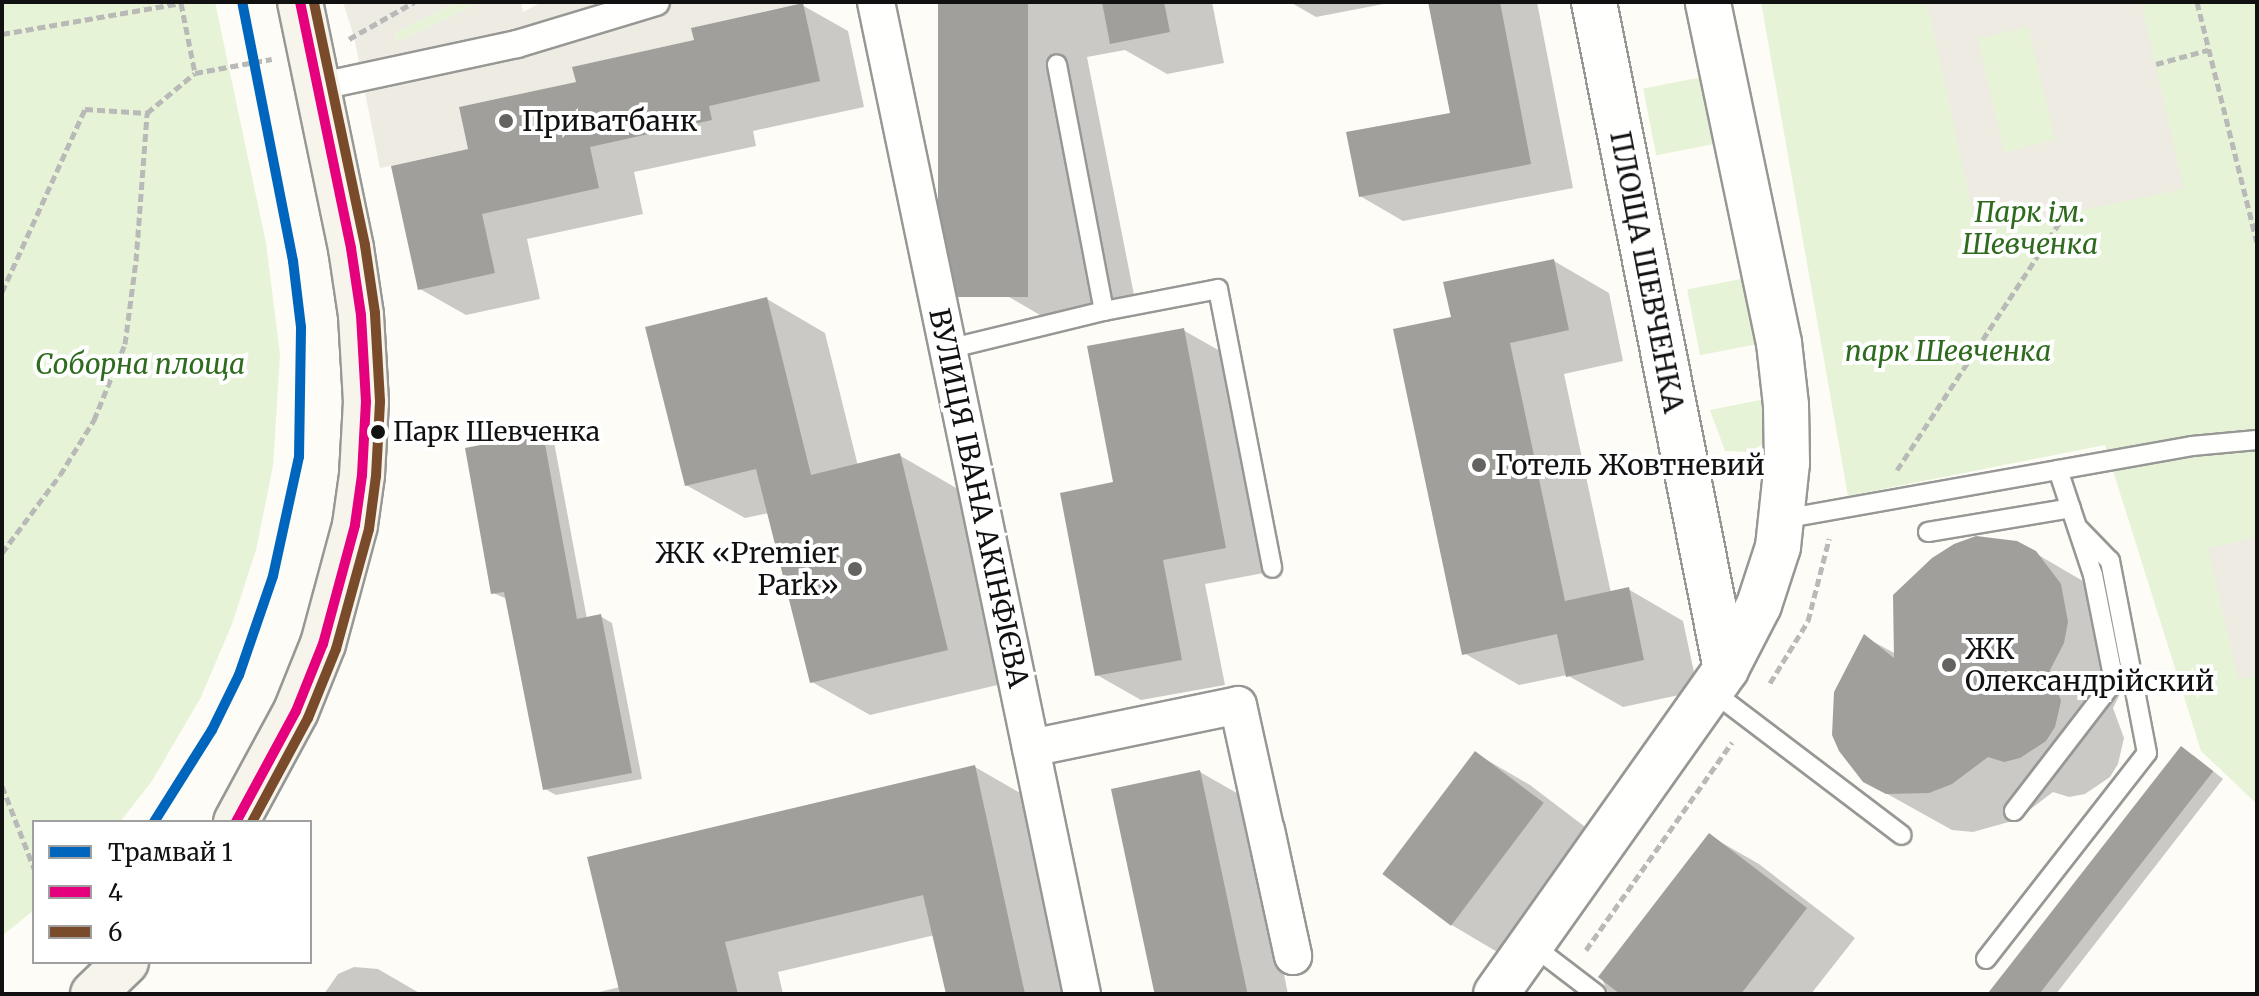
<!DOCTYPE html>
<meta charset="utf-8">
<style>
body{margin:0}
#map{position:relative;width:2259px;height:996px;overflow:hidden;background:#fdfcf7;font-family:Merriweather,serif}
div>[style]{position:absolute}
.green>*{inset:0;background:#e7f3d7;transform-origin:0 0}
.plaza>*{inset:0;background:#edebe2}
.shadow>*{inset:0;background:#0003}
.building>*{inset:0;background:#a19f9c;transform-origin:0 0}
.path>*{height:5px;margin-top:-2.5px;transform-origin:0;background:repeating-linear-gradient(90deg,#b9b9b8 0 8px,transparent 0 12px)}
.roads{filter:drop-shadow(2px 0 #979795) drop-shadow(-2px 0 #979795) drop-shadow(0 2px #979795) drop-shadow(0 -2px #979795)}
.service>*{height:18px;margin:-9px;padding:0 9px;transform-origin:9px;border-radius:9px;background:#fffffe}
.pedestrian>*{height:26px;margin:-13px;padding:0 13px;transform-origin:13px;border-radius:13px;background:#fffffe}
.minor>*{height:36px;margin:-18px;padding:0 18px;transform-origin:18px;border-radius:18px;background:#fffffe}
.tertiary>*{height:44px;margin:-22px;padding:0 22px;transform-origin:22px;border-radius:22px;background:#fffffe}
.secondary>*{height:44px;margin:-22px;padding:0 22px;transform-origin:22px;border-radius:22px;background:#f6f4eb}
.bus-1>*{height:10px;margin:-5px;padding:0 5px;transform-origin:5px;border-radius:5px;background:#e5007d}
.bus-2>*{height:10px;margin:-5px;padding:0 5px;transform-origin:5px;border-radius:5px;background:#7a4b2a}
.tram-1>*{height:10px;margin:-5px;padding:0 5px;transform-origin:5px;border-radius:5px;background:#0065bd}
.dots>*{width:22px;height:22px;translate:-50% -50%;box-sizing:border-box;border:4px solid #fff;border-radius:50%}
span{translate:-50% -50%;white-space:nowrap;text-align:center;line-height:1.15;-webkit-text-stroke:8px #fff;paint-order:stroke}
.bus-label{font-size:26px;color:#111}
.left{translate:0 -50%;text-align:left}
.poi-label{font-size:28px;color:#111}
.right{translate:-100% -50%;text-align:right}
.park-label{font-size:28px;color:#2f6b1f;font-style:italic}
.street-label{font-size:28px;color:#111}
.frame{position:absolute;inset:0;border:4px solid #111;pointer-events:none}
.legend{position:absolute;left:32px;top:820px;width:280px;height:144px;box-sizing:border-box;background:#fff;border:2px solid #a0a0a0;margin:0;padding:10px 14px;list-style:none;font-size:24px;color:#111}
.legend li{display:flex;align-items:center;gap:16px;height:40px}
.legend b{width:40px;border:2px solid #a0a0a0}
</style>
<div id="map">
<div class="green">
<i style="clip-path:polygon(2px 2px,215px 2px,266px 243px,280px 354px,273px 466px,256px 550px,232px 624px,201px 697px,152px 781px,120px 822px,34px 822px,34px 910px,2px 936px)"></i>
<i style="clip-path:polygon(458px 2px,479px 2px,398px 42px,395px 33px)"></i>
<i style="clip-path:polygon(1761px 2px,2257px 2px,2257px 804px,2201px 751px,2105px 445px,1848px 496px)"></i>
<i style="left:1708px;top:76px;width:68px;height:66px;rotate:79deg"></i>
<i style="left:1751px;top:277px;width:67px;height:65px;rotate:79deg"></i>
<i style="clip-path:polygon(1775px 397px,1768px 441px,1749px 452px,1725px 451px,1710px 410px)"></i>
</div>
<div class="plaza">
<i style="clip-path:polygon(343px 2px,458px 2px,395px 33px,398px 42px,479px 2px,521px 2px,523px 12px,542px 2px,806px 2px,692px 28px,694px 40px,573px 67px,576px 82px,459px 107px,468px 149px,380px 168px,354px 37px)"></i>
<i style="clip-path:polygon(evenodd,1927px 2px,2141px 2px,2184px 189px,1977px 232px,1927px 2px,2028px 27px,2055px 140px,2004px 152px,1978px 39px,2028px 27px)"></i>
<i style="clip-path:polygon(2257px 537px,2257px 676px,2238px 680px,2208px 548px)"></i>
</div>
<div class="shadow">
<i style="clip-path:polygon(940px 2px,1212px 2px,1224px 63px,1167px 74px,1125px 50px,1087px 57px,1136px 305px,1052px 322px,997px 290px)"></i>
<i style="clip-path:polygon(1290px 2px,1394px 2px,1316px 17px)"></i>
<i style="clip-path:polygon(1430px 2px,1537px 2px,1573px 188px,1403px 221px,1360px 196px,1452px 114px)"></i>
<i style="clip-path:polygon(802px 5px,848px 31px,864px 107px,753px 131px,756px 146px,634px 172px,643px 214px,527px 239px,540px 299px,466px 315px,420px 289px,470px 151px,578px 83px)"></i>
<i style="clip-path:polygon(1554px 261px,1609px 293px,1623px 361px,1564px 374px,1611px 593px,1628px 589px,1683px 621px,1698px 691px,1623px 707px,1567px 675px,1519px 685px,1464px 653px,1453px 318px)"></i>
<i style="clip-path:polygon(767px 299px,825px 333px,858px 466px,899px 455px,958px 489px,1006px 683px,870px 715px,812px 682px,769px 513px,745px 518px,686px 485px)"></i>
<i style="clip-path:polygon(1183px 330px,1227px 355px,1269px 572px,1205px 584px,1225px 685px,1141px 700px,1097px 675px,1115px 484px)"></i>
<i style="clip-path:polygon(542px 435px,554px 442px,587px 619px,600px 616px,612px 623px,642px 779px,556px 795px,545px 789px,507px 599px,493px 593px)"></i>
<i style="clip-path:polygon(2035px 553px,2100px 591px,2113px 604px,2127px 680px,2113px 708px,2124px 738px,2118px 764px,2110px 777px,2085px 794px,2069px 797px,2053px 792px,2016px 820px,1973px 832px,1952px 830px,1864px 781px,1834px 734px,1836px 693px,1865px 637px,1896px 654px)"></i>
<i style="clip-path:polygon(1475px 753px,1530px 785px,1597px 836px,1504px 956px,1450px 924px)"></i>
<i style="clip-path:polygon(2193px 755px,2223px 779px,2056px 994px,1990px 994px)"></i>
<i style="clip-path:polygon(975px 767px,1029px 798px,1074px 994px,948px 994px,935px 935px,778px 972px,783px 994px,591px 994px,620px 987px)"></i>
<i style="clip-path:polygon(1200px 772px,1249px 800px,1288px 994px,1155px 994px)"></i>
<i style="clip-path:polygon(1710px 836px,1759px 864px,1855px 938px,1811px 994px,1609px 994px,1601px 977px)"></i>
<i style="clip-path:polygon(354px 967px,378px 969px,421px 994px,324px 994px,338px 974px)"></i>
</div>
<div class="building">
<i style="left:938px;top:2px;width:90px;height:295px"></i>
<i style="clip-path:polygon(1102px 2px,1164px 2px,1170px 32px,1110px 44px)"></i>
<i style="clip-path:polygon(1428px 2px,1500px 2px,1531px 164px,1359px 197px,1346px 132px,1450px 113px)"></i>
<i style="clip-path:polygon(803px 3px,820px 81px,709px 106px,712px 120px,590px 147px,599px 188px,482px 214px,495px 273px,418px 290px,391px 166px,468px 149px,459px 107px,576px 82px,572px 67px,694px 40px,691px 28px)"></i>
<i style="clip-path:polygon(1554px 259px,1569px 330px,1510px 343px,1565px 601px,1629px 587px,1644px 660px,1566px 677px,1557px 634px,1462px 655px,1393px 329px,1451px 317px,1443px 282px)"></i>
<i style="clip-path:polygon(767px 297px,811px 475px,900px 453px,948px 650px,810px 683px,756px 469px,685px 486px,645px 327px)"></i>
<i style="clip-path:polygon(1184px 328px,1226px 548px,1163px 560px,1182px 660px,1095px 676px,1060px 493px,1113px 482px,1087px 346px)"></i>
<i style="clip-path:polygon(543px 433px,577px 619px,601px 614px,632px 773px,543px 790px,504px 592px,491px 594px,465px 448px)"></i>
<i style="clip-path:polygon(1976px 536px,2017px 541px,2036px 551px,2061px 584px,2068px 622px,2064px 643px,2050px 670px,2061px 701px,2055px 727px,2046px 741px,2020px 758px,2004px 762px,1988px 757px,1952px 784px,1929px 793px,1886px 794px,1863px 782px,1839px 751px,1832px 735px,1834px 692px,1864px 634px,1894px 658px,1893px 595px,1932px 558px,1954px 544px)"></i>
<i style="left:2181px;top:746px;width:41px;height:315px;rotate:38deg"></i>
<i style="left:1475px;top:751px;width:86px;height:154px;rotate:37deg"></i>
<i style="clip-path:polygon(975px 765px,1025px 994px,946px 994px,923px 895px,725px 942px,738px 994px,620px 994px,587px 857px)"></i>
<i style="left:1200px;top:770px;width:229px;height:91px;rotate:78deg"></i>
<i style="clip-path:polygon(1709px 833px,1807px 908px,1741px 994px,1620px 994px,1598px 977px)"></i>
</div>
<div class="path">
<i style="left:2197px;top:2px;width:247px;rotate:76deg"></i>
<i style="left:2px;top:34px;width:182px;rotate:-9.8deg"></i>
<i style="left:181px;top:3px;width:71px;rotate:78.7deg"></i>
<i style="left:349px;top:39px;width:75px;rotate:-29.6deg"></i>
<i style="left:2156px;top:64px;width:54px;rotate:-15.1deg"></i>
<i style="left:2px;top:292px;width:201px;rotate:-65.6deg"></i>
<i style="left:85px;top:109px;width:62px;rotate:3.7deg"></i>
<i style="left:147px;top:113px;width:62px;rotate:-39.8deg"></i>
<i style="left:195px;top:73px;width:78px;rotate:-10.3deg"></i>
<i style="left:1897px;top:470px;width:306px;rotate:-56.7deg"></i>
<i style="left:2px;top:553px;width:97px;rotate:-53.4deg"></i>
<i style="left:60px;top:475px;width:65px;rotate:-58.3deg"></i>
<i style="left:94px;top:420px;width:82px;rotate:-67.8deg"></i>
<i style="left:125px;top:344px;width:84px;rotate:-82.5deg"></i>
<i style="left:136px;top:261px;width:148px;rotate:-85.7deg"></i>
<i style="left:1770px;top:683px;width:73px;rotate:-58.5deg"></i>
<i style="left:1808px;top:621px;width:85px;rotate:-75.6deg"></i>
<i style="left:2px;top:786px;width:88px;rotate:68.7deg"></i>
<i style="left:1586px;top:950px;width:254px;rotate:-54.9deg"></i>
</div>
<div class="roads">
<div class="service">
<i style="left:1104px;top:311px;width:116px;rotate:-10.9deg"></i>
<i style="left:1218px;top:289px;width:284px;rotate:79deg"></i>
<i style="left:948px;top:349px;width:161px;rotate:-13.7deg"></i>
<i style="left:1104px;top:311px;width:251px;rotate:-100.8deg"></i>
<i style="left:1783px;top:519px;width:415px;rotate:-10.1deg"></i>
<i style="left:2192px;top:446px;width:65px;rotate:-5.3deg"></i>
<i style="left:1928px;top:532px;width:145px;rotate:-9.5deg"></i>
<i style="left:1712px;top:691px;width:238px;rotate:37.2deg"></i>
<i style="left:2014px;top:811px;width:164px;rotate:-52.4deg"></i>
<i style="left:2114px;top:681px;width:108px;rotate:-101.2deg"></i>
<i style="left:2093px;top:575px;width:111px;rotate:-108.4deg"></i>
<i style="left:1532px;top:945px;width:81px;rotate:37.4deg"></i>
<i style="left:1986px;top:959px;width:261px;rotate:-52deg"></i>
<i style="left:2147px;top:753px;width:196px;rotate:-100.9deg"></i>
<i style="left:2110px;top:561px;width:47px;rotate:-134.1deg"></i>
</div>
<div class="pedestrian">
<i style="left:340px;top:82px;width:181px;rotate:-12.1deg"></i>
<i style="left:517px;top:44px;width:145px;rotate:-16.8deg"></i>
</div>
<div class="minor">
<i style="left:876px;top:2px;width:1013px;rotate:78.27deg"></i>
<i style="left:1031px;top:748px;width:211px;rotate:-11.7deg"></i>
<i style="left:1238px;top:705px;width:257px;rotate:77.6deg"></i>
<i style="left:1293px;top:956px;width:129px;rotate:-102.1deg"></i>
</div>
<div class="tertiary">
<i style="left:1594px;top:2px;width:680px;rotate:78.81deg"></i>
<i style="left:1496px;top:994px;width:398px;rotate:-54.7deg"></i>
<i style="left:1726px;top:669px;width:72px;rotate:-62.7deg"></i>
<i style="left:1759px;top:605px;width:61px;rotate:-71.9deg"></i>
<i style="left:1778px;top:547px;width:84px;rotate:-83.9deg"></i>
<i style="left:1787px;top:463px;width:58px;rotate:-91deg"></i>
<i style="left:1786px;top:405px;width:62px;rotate:-96.4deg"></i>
<i style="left:1779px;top:343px;width:348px;rotate:-101.8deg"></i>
</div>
<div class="secondary">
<i style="left:236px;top:822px;width:126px;rotate:-61.6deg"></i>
<i style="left:296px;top:711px;width:72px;rotate:-68.1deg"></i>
<i style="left:323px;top:644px;width:123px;rotate:-74.9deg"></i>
<i style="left:355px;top:525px;width:50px;rotate:-82deg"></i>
<i style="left:362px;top:475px;width:73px;rotate:-86.9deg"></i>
<i style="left:366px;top:402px;width:87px;rotate:-93.3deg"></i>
<i style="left:361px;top:315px;width:68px;rotate:-98.5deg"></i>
<i style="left:351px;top:248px;width:251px;rotate:-101.7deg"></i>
<i style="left:93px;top:994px;width:46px;rotate:-44.1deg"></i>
</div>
</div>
<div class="bus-1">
<i style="left:236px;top:822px;width:126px;rotate:-61.6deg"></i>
<i style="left:296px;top:711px;width:72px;rotate:-68.1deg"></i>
<i style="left:323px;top:644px;width:123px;rotate:-74.9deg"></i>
<i style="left:355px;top:525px;width:50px;rotate:-82deg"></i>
<i style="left:362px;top:475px;width:73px;rotate:-86.9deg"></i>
<i style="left:366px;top:402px;width:87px;rotate:-93.3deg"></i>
<i style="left:361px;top:315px;width:68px;rotate:-98.5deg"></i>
<i style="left:351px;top:248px;width:251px;rotate:-101.7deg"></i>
</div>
<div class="bus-2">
<i style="left:252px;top:822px;width:118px;rotate:-61.7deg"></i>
<i style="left:308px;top:718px;width:74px;rotate:-67.9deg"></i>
<i style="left:336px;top:649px;width:124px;rotate:-74.6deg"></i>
<i style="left:369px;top:529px;width:53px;rotate:-82.5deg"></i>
<i style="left:376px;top:476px;width:75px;rotate:-86.9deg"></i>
<i style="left:380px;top:401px;width:88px;rotate:-93.3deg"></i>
<i style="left:375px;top:313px;width:69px;rotate:-98.4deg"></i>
<i style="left:365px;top:245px;width:248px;rotate:-101.9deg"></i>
</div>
<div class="tram-1">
<i style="left:154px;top:822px;width:109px;rotate:-57.8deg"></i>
<i style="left:212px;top:730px;width:61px;rotate:-63.9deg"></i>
<i style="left:239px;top:675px;width:105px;rotate:-71deg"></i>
<i style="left:273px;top:576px;width:122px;rotate:-77.7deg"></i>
<i style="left:299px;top:457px;width:130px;rotate:-89.1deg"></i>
<i style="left:301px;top:327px;width:66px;rotate:-96.9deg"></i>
<i style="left:293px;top:261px;width:264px;rotate:-101.1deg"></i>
</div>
<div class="dots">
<i style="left:506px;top:121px;background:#646362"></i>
<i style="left:378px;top:432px;background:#111"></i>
<i style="left:1479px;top:465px;background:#646362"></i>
<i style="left:855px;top:569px;background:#646362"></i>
<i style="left:1949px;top:665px;background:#646362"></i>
</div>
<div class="bus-label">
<span class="left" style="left:393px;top:432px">Парк Шевченка</span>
</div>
<div class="poi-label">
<span class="left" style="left:522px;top:121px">Приватбанк</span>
<span class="left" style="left:1495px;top:465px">Готель Жовтневий</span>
<span class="right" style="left:839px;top:569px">ЖК «Premier<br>Park»</span>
<span class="left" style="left:1965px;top:665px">ЖК<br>Олександрійский</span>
</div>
<div class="park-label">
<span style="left:2030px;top:228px">Парк iм.<br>Шевченка</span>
<span style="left:1948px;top:351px">парк Шевченка</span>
<span style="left:140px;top:364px">Соборна площа</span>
</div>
<div class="street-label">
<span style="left:1647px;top:272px;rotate:79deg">ПЛОЩА ШЕВЧЕНКА</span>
<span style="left:979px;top:498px;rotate:78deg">ВУЛИЦЯ ІВАНА АКІНФІЄВА</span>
</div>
<div class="frame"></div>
<ul class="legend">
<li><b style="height:10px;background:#0065bd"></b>Трамвай 1</li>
<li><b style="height:10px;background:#e5007d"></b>4</li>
<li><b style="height:10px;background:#7a4b2a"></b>6</li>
</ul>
</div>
